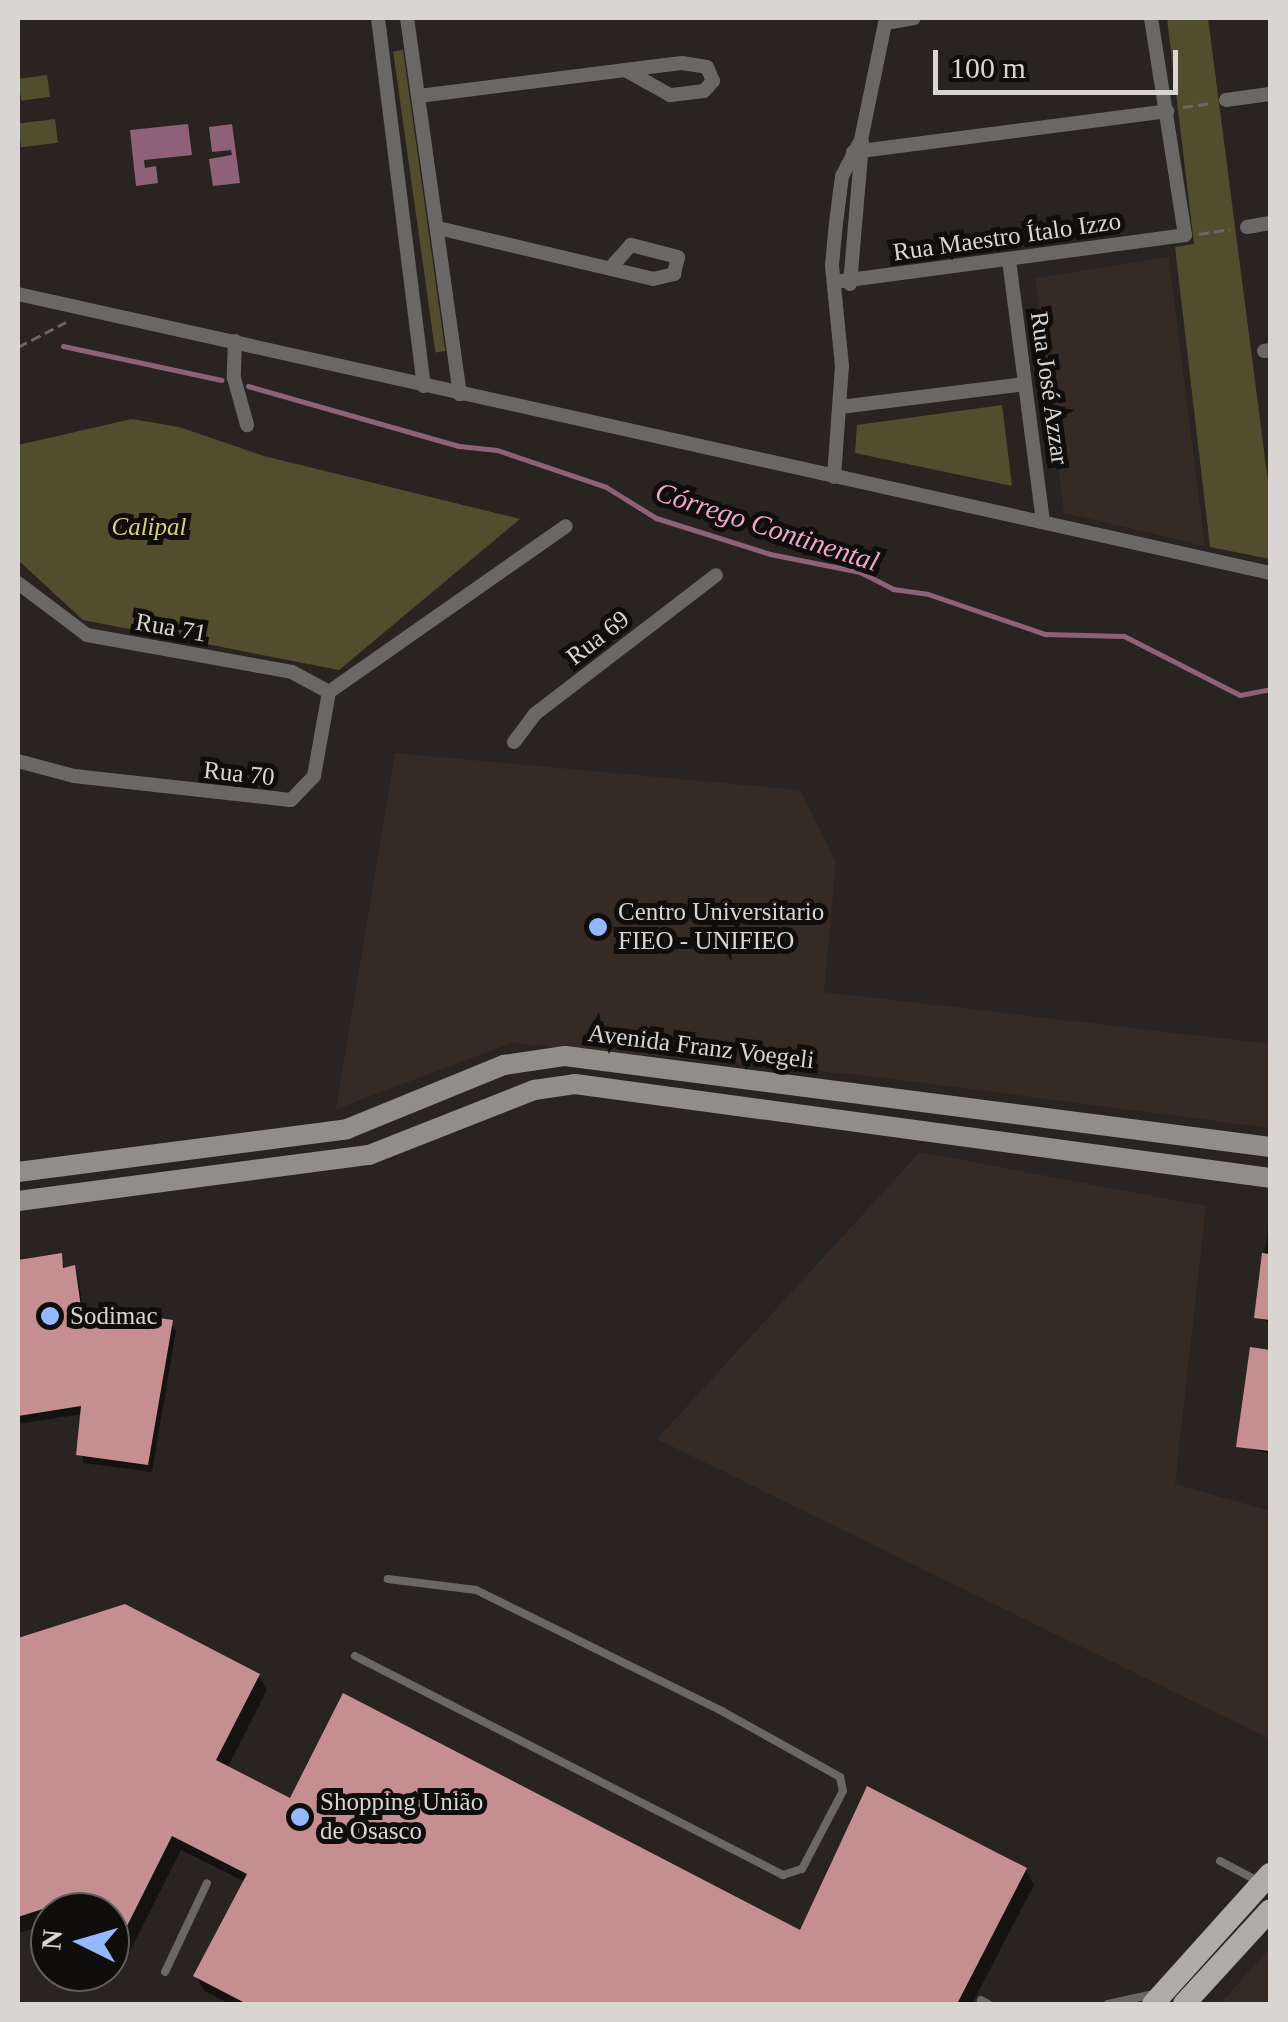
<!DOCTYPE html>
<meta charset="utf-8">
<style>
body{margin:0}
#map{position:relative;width:1288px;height:2022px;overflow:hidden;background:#292422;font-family:Georgia,serif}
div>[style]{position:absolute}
.built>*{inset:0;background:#362a25}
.green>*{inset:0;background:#524d2d;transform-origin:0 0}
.water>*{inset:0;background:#8f6178}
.shadow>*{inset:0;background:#0007}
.stream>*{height:5px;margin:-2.5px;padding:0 2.5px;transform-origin:2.5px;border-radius:2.5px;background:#8f6178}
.building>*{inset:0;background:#c58e90}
.path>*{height:2.5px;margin-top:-1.25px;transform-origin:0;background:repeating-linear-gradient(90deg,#6b6765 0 10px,transparent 0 15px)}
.lane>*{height:8px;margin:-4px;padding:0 4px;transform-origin:4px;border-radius:4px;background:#6a6866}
.street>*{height:14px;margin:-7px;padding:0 7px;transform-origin:7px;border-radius:7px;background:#6a6866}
.secondary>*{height:20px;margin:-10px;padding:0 10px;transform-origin:10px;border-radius:10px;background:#918e8a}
.primary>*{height:22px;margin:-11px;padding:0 11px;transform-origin:11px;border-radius:11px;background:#afaba7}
.dots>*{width:28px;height:28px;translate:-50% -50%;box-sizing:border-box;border:5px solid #100e0d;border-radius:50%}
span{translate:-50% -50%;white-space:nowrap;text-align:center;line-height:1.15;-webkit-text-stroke:10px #100e0d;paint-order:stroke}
.street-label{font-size:25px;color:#d8d5d3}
.park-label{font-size:25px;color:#d8ce81;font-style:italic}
.poi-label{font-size:25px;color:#d8d5d3}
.left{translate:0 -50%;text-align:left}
.water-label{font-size:28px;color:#f1a7cc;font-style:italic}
.frame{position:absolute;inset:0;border:20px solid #d8d5d3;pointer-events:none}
.north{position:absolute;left:30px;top:1892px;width:100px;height:100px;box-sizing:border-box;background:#100e0d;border:2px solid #605e5c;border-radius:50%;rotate:275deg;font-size:28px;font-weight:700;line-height:40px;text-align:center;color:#d8d5d3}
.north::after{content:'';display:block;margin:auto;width:35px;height:45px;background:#94b7fd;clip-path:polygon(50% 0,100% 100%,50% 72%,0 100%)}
.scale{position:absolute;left:933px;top:50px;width:245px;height:45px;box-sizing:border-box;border:5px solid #d8d5d3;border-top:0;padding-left:12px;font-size:30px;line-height:35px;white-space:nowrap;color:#d8d5d3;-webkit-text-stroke:8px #100e0d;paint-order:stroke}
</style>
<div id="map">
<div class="built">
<i style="clip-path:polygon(1169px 257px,1205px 546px,1064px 513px,1035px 278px)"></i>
<i style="clip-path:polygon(395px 753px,800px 790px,836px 862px,824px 992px,1270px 1044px,1270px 1128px,862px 1075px,511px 1043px,336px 1109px)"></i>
<i style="clip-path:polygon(920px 1152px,1206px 1206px,1175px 1484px,1270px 1511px,1270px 1739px,657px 1439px)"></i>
<i style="clip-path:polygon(1270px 1948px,1270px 2004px,1220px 2004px)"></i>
</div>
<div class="green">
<i style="clip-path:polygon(1167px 18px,1208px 18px,1270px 497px,1270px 559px,1210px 547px,1175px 247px,1194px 244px)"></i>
<i style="left:403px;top:50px;width:304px;height:10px;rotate:82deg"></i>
<i style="left:47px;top:75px;width:22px;height:29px;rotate:82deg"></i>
<i style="left:55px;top:119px;width:24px;height:37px;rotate:83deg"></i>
<i style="clip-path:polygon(1002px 405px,1012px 486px,855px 453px,857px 425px)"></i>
<i style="clip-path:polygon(132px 419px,179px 427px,264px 456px,520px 519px,339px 670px,83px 620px,18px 560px,18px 445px)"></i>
</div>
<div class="water">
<i style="clip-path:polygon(188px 124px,192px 155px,144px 160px,145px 168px,156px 166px,158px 183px,136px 186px,130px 130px)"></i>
<i style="clip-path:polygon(232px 124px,240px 183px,213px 186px,209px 159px,232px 155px,231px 150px,212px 152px,209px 127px)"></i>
</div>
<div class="shadow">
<i style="clip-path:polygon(1269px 1219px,1270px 1219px,1270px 1323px,1257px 1317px)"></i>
<i style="clip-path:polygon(60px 1256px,66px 1270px,74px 1268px,78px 1276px,83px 1310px,171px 1323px,176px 1331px,152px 1472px,83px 1463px,82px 1414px,18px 1424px,18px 1262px)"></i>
<i style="clip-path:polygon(1252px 1350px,1270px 1352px,1270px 1454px,1239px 1446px)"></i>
<i style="clip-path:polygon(125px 1606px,258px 1675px,267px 1690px,227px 1769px,291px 1801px,801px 1934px,1026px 1870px,1034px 1885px,972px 2004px,230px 2004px,204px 1991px,196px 1976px,245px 1882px,181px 1850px,129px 1953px,110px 1943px,110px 1912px,50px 1912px,50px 1924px,18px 1933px,18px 1641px)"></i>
</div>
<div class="stream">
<i style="left:63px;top:346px;width:162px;rotate:12.1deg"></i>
<i style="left:248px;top:386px;width:219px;rotate:15.9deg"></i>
<i style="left:459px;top:446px;width:38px;rotate:6deg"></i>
<i style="left:497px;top:450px;width:115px;rotate:18.7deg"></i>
<i style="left:606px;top:487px;width:59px;rotate:31.8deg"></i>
<i style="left:656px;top:518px;width:120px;rotate:17.5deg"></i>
<i style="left:770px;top:554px;width:92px;rotate:11.3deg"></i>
<i style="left:860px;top:572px;width:37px;rotate:27deg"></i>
<i style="left:893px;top:589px;width:35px;rotate:8deg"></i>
<i style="left:928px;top:594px;width:124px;rotate:18.9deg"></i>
<i style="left:1045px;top:634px;width:79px;rotate:1.5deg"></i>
<i style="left:1124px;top:636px;width:130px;rotate:27deg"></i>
<i style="left:1240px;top:695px;width:31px;rotate:-11deg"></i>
</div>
<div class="building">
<i style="clip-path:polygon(62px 1253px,63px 1268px,75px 1265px,81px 1307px,173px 1320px,148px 1465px,76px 1455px,81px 1406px,18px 1416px,18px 1260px)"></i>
<i style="clip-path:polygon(1262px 1253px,1270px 1254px,1270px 1320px,1254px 1318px)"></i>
<i style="clip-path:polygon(1250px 1347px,1270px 1350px,1270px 1451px,1236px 1447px)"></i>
<i style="clip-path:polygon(125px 1604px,260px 1674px,216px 1760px,290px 1798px,343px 1693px,800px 1930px,867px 1786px,1027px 1868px,957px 2004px,247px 2004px,193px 1976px,247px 1874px,172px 1836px,120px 1940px,110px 1934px,110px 1912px,68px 1912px,55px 1905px,18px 1917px,18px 1638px)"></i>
</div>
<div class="path">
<i style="left:1183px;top:107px;width:27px;rotate:-8deg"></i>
<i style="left:1199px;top:234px;width:31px;rotate:-9deg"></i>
<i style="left:18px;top:347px;width:54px;rotate:-27.5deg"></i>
</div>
<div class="lane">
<i style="left:355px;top:1656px;width:481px;rotate:27.1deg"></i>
<i style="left:783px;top:1875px;width:20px;rotate:-18deg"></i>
<i style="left:802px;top:1869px;width:88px;rotate:-62.3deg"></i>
<i style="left:843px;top:1791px;width:14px;rotate:-102deg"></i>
<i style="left:840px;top:1777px;width:135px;rotate:-150.8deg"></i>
<i style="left:722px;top:1711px;width:274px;rotate:-153.8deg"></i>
<i style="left:476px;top:1590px;width:89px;rotate:-172.9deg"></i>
<i style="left:1220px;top:1861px;width:45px;rotate:27.7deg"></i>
<i style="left:165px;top:1972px;width:98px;rotate:-64.7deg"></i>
<i style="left:981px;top:2000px;width:8px;rotate:30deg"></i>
<i style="left:1108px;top:2004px;width:47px;rotate:-12.3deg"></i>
</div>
<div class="street">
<i style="left:378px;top:18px;width:371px;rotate:82.9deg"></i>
<i style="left:407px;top:18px;width:380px;rotate:82deg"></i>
<i style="left:886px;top:23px;width:28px;rotate:-10deg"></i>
<i style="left:419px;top:96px;width:208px;rotate:-7.2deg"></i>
<i style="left:625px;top:70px;width:57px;rotate:-7deg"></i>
<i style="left:682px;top:63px;width:25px;rotate:9deg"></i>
<i style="left:707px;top:67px;width:15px;rotate:67deg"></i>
<i style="left:713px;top:81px;width:13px;rotate:132deg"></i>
<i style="left:704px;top:91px;width:34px;rotate:173deg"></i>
<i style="left:670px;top:95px;width:51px;rotate:-150.9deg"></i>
<i style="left:1226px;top:100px;width:44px;rotate:-7.8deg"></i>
<i style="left:853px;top:152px;width:317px;rotate:-7.4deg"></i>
<i style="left:1247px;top:227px;width:23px;rotate:-10deg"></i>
<i style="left:438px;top:228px;width:221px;rotate:13.3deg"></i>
<i style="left:653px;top:279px;width:22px;rotate:-13deg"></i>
<i style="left:674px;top:274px;width:17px;rotate:-77deg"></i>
<i style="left:678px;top:257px;width:49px;rotate:-165.7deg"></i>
<i style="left:631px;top:245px;width:31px;rotate:132deg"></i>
<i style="left:1009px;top:260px;width:264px;rotate:82.6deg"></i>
<i style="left:834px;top:282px;width:354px;rotate:-7.6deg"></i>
<i style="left:1185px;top:235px;width:220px;rotate:-98.9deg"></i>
<i style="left:850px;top:284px;width:142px;rotate:-85.1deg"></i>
<i style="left:18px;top:294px;width:1283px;rotate:12.56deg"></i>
<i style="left:235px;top:341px;width:37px;rotate:92deg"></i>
<i style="left:234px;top:378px;width:49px;rotate:74.5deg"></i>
<i style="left:1264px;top:351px;width:6px;rotate:-9deg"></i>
<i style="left:840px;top:407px;width:186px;rotate:-7.1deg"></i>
<i style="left:834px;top:477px;width:111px;rotate:-85.9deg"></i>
<i style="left:842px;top:366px;width:101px;rotate:-95.7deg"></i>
<i style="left:832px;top:265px;width:42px;rotate:-84.6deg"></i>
<i style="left:836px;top:223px;width:47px;rotate:-82.7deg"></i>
<i style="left:842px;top:176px;width:41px;rotate:-62.2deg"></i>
<i style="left:861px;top:140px;width:125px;rotate:-78.4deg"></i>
<i style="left:18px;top:583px;width:86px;rotate:37deg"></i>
<i style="left:87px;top:635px;width:208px;rotate:10.2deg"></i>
<i style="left:292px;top:672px;width:42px;rotate:28.4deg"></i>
<i style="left:514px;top:742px;width:35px;rotate:-53deg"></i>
<i style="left:535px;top:714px;width:228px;rotate:-37.5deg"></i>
<i style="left:18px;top:761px;width:58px;rotate:15deg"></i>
<i style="left:74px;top:776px;width:218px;rotate:6.3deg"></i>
<i style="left:291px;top:800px;width:33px;rotate:-46deg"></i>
<i style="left:314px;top:776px;width:85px;rotate:-79.9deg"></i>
<i style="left:329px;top:692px;width:289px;rotate:-35deg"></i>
</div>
<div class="secondary">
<i style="left:18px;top:1172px;width:332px;rotate:-7.4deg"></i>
<i style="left:347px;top:1129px;width:170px;rotate:-22.2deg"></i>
<i style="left:504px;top:1065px;width:62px;rotate:-8.4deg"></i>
<i style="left:565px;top:1056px;width:711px;rotate:7.35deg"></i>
<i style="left:18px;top:1201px;width:354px;rotate:-7.5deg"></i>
<i style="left:369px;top:1155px;width:177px;rotate:-21.5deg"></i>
<i style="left:534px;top:1090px;width:41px;rotate:-8.3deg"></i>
<i style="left:575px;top:1084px;width:701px;rotate:7.7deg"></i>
</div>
<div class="primary">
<i style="left:1153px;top:2004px;width:175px;rotate:-48deg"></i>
<i style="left:1184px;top:2004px;width:127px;rotate:-47.5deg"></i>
</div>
<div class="dots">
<i style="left:598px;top:927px;background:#94b7fd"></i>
<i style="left:50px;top:1316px;background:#94b7fd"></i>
<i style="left:300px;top:1817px;background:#94b7fd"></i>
</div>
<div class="street-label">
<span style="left:1007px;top:237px;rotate:-8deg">Rua Maestro Ítalo Izzo</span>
<span style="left:1049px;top:388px;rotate:82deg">Rua José Azzar</span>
<span style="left:171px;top:628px;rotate:10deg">Rua 71</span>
<span style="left:598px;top:638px;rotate:-38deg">Rua 69</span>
<span style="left:239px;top:774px;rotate:6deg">Rua 70</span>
<span style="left:701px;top:1047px;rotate:7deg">Avenida Franz Voegeli</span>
</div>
<div class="park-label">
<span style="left:149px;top:527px">Calipal</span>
</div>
<div class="poi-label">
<span class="left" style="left:618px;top:927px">Centro Universitario<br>FIEO - UNIFIEO</span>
<span class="left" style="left:70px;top:1316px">Sodimac</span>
<span class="left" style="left:320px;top:1817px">Shopping União<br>de Osasco</span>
</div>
<div class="water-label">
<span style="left:767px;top:527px;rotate:18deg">Córrego Continental</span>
</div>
<div class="frame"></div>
<div class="north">N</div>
<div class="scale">100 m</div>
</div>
